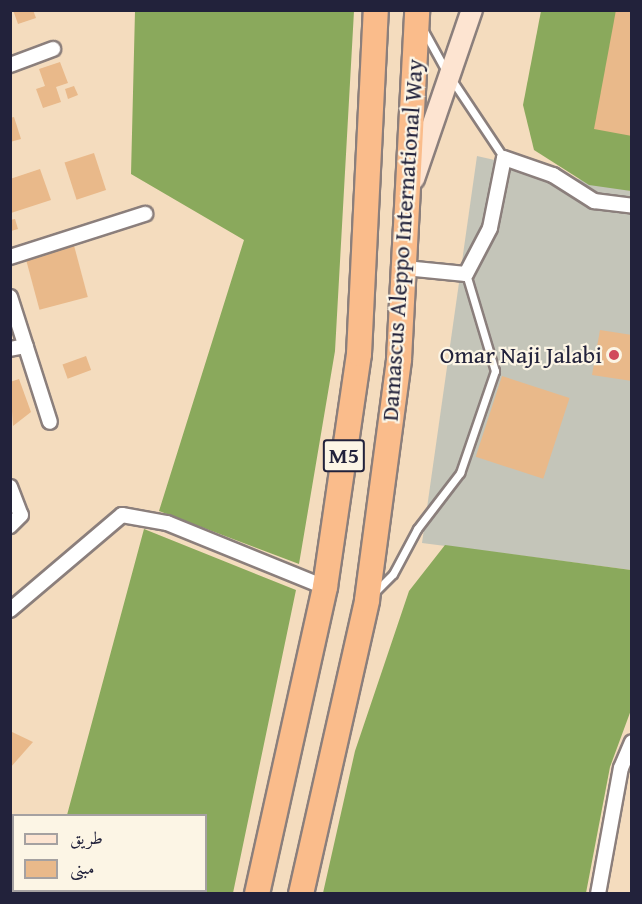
<!DOCTYPE html>
<meta charset="utf-8">
<style>
body{margin:0}
#map{position:relative;width:642px;height:904px;overflow:hidden;background:#f4dcbe;font-family:"Gentium Book Plus",Amiri,serif}
div>[style]{position:absolute}
.industrial>*{inset:0;background:#c4c5b9}
.forest>*{inset:0;background:#8aa95c}
.building>*{inset:0;background:#e9b98a;transform-origin:0 0}
.roads{filter:drop-shadow(2px 0 #8b7f7c) drop-shadow(-2px 0 #8b7f7c) drop-shadow(0 2px #8b7f7c) drop-shadow(0 -2px #8b7f7c)}
.lane>*{height:7px;margin:-3.5px;padding:0 3.5px;transform-origin:3.5px;border-radius:3.5px;background:#fff}
.street>*{height:14px;margin:-7px;padding:0 7px;transform-origin:7px;border-radius:7px;background:#fff}
.secondary>*{height:20px;margin:-10px;padding:0 10px;transform-origin:10px;border-radius:10px;background:#fde4d1}
.highway>*{height:24px;margin:-12px;padding:0 12px;transform-origin:12px;border-radius:12px;background:#fabc8b}
.dots>*{width:16px;height:16px;translate:-50% -50%;box-sizing:border-box;border:3px solid #fcf5e5;border-radius:50%}
span{translate:-50% -50%;white-space:nowrap;text-align:center;line-height:1.15;-webkit-text-stroke:4.5px #fcf5e5;paint-order:stroke}
.shield-label span{padding:2px 4px;background:#fcf5e5;border:2px solid;border-radius:4px;-webkit-text-stroke-width:0}
.shield-label{font-size:22px;color:#22223b;font-weight:700}
.street-label{font-size:24px;color:#22223b}
.poi-label{font-size:24px;color:#22223b}
.right{translate:-100% -50%;text-align:right}
.frame{position:absolute;inset:0;border:12px solid #22223b;pointer-events:none}
.legend{position:absolute;left:12px;top:814px;width:195px;height:78px;box-sizing:border-box;background:#fcf5e5;border:2px solid #a5a1a1;margin:0;padding:8px 10px;list-style:none;font-size:18px;color:#22223b}
.legend li{display:flex;align-items:center;gap:12px;height:30px}
.legend b{width:30px;border:2px solid #a5a1a1}
</style>
<div id="map">
<div class="industrial">
<i style="clip-path:polygon(477px 156px,631px 191px,631px 570px,422px 543px)"></i>
</div>
<div class="forest">
<i style="clip-path:polygon(135px 11px,354px 11px,335px 351px,299px 564px,159px 511px,244px 240px,131px 174px)"></i>
<i style="clip-path:polygon(541px 11px,631px 11px,631px 191px,589px 185px,534px 150px,523px 105px)"></i>
<i style="clip-path:polygon(144px 529px,296px 590px,233px 893px,46px 893px,206px 890px,206px 816px,67px 815px)"></i>
<i style="clip-path:polygon(445px 545px,631px 570px,631px 710px,610px 767px,586px 893px,323px 893px,355px 751px,409px 591px)"></i>
</div>
<div class="building">
<i style="clip-path:polygon(13px 10px,33px 10px,36px 18px,18px 24px)"></i>
<i style="clip-path:polygon(616px 10px,632px 10px,632px 136px,594px 129px)"></i>
<i style="clip-path:polygon(60px 62px,68px 83px,56px 87px,61px 102px,43px 108px,36px 89px,45px 86px,39px 69px)"></i>
<i style="clip-path:polygon(74px 86px,78px 95px,68px 99px,65px 89px)"></i>
<i style="clip-path:polygon(14px 117px,21px 139px,10px 142px,10px 118px)"></i>
<i style="left:94px;top:153px;width:39px;height:31px;rotate:72deg"></i>
<i style="clip-path:polygon(40px 169px,51px 200px,11px 213px,10px 179px)"></i>
<i style="clip-path:polygon(15px 219px,18px 229px,11px 231px,10px 220px)"></i>
<i style="left:72px;top:238px;width:61px;height:50px;rotate:75deg"></i>
<i style="clip-path:polygon(600px 330px,632px 335px,632px 381px,592px 375px)"></i>
<i style="left:86px;top:356px;width:15px;height:25px;rotate:70deg"></i>
<i style="left:502px;top:376px;width:71px;height:85px;rotate:18deg"></i>
<i style="clip-path:polygon(19px 379px,31px 412px,13px 426px,10px 382px)"></i>
<i style="clip-path:polygon(10px 731px,33px 742px,10px 768px)"></i>
</div>
<div class="roads">
<div class="lane">
<i style="left:424px;top:31px;width:46px;rotate:61.2deg"></i>
<i style="left:452px;top:80px;width:94px;rotate:56.3deg"></i>
<i style="left:375px;top:592px;width:25px;rotate:-45deg"></i>
<i style="left:393px;top:574px;width:51px;rotate:-61.9deg"></i>
<i style="left:417px;top:529px;width:71px;rotate:-52.5deg"></i>
<i style="left:460px;top:473px;width:108px;rotate:-71.1deg"></i>
<i style="left:495px;top:371px;width:101px;rotate:-106.6deg"></i>
</div>
<div class="street">
<i style="left:10px;top:65px;width:46px;rotate:-20.4deg"></i>
<i style="left:10px;top:257px;width:142px;rotate:-17.7deg"></i>
<i style="left:405px;top:268px;width:61px;rotate:5.6deg"></i>
<i style="left:466px;top:274px;width:52px;rotate:-62.4deg"></i>
<i style="left:490px;top:228px;width:71px;rotate:-78.7deg"></i>
<i style="left:504px;top:158px;width:52px;rotate:19.1deg"></i>
<i style="left:553px;top:175px;width:49px;rotate:32.4deg"></i>
<i style="left:594px;top:201px;width:38px;rotate:7deg"></i>
<i style="left:10px;top:297px;width:131px;rotate:72.3deg"></i>
<i style="left:10px;top:349px;width:16px;rotate:-11deg"></i>
<i style="left:10px;top:487px;width:30px;rotate:69deg"></i>
<i style="left:21px;top:515px;width:16px;rotate:135deg"></i>
<i style="left:10px;top:610px;width:147px;rotate:-40.3deg"></i>
<i style="left:122px;top:515px;width:46px;rotate:10.1deg"></i>
<i style="left:167px;top:523px;width:170px;rotate:22.1deg"></i>
<i style="left:598px;top:894px;width:128px;rotate:-79.7deg"></i>
<i style="left:621px;top:768px;width:28px;rotate:-67deg"></i>
</div>
<div class="secondary">
<i style="left:414px;top:179px;width:179px;rotate:-71.1deg"></i>
</div>
<div class="highway">
<i style="left:257px;top:894px;width:314px;rotate:-77.5deg"></i>
<i style="left:325px;top:587px;width:235px;rotate:-81.7deg"></i>
<i style="left:359px;top:354px;width:344px;rotate:-87.2deg"></i>
<i style="left:301px;top:894px;width:301px;rotate:-77.3deg"></i>
<i style="left:367px;top:600px;width:243px;rotate:-82.4deg"></i>
<i style="left:399px;top:359px;width:349px;rotate:-87deg"></i>
</div>
</div>
<div class="dots">
<i style="left:614px;top:355px;background:#d1495b"></i>
</div>
<div class="shield-label">
<span style="left:344px;top:456px">M5</span>
</div>
<div class="street-label">
<span style="left:402px;top:240px;rotate:-86deg">Damascus Aleppo International Way</span>
</div>
<div class="poi-label">
<span class="right" style="left:602px;top:355px">Omar Naji Jalabi</span>
</div>
<div class="frame"></div>
<ul class="legend">
<li><b style="height:8px;background:#fde4d1"></b>طريق</li>
<li><b style="height:16px;background:#e9b98a"></b>مبنى</li>
</ul>
</div>
